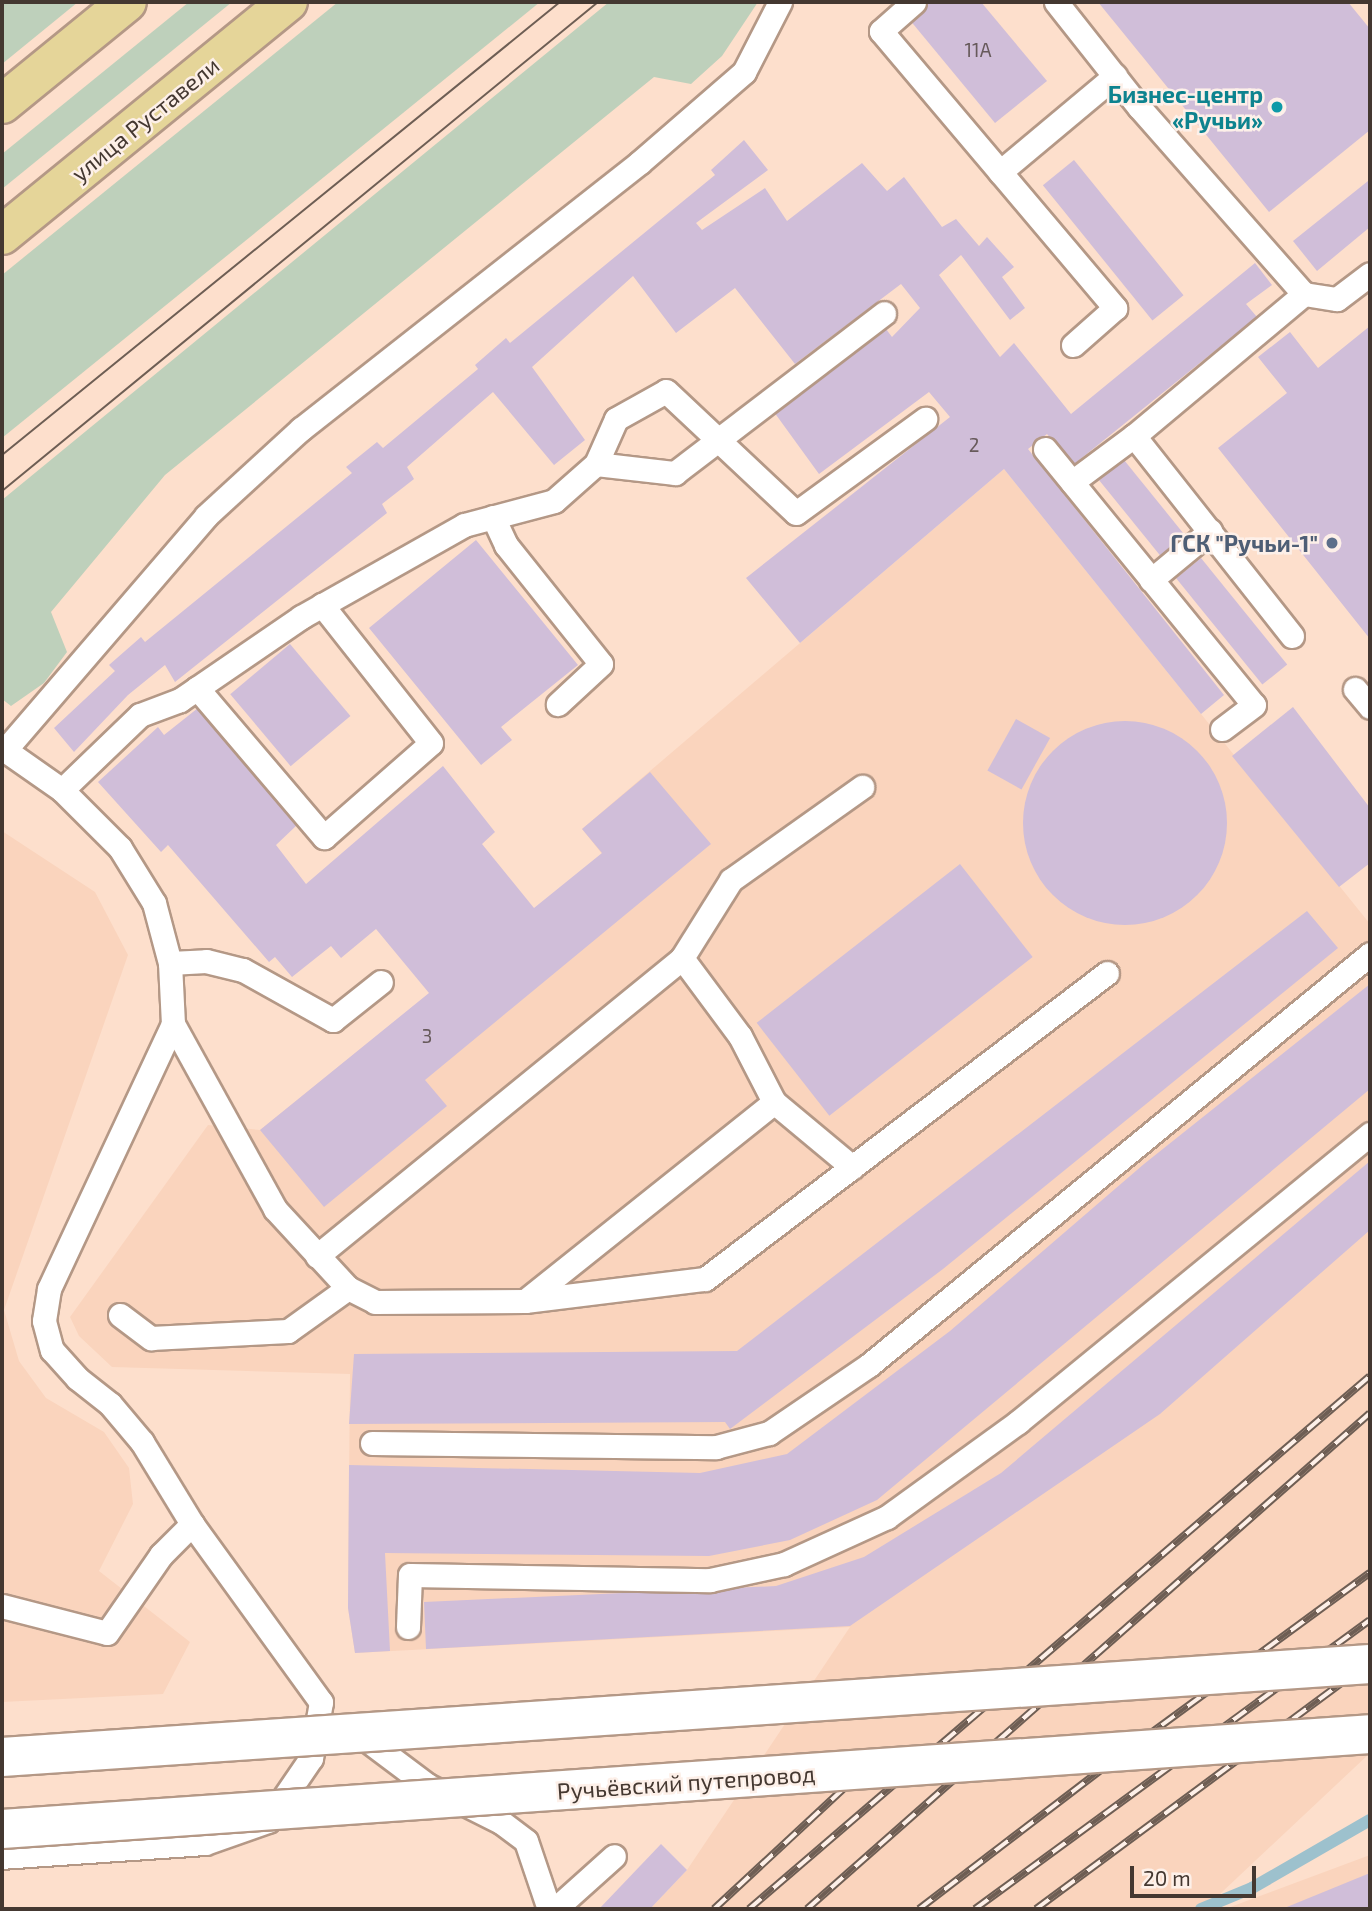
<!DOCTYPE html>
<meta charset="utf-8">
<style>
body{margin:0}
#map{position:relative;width:1372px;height:1911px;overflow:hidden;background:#fddfcc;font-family:"Exo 2",sans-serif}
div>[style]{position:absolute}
.built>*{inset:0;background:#fad4bd}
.green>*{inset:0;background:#bed0bb}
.stream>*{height:12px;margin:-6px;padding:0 6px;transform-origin:6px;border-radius:6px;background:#9dc1cd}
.building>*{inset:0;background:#d0bed9;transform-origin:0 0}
.round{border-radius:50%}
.roads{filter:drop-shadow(2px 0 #b49886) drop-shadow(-2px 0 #b49886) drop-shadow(0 2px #b49886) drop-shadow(0 -2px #b49886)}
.lane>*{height:23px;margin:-11.5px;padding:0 11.5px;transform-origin:11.5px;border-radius:11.5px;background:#fff}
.primary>*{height:38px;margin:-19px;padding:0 19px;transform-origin:19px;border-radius:19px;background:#e5d599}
.tram>*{height:2px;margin:-1px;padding:0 1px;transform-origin:1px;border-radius:1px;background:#6e5e54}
.rail>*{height:8px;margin-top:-4px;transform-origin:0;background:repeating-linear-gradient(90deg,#fdf0e9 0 16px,#6e5e54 0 32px);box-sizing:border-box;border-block:2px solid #6e5e54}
.bridges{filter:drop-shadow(2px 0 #b49886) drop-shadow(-2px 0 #b49886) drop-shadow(0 2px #b49886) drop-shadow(0 -2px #b49886)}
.secondary-bridge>*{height:38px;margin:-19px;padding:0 19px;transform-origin:19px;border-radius:19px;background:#fff}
.dots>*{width:19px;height:19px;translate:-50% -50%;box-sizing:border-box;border:4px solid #fdf0e9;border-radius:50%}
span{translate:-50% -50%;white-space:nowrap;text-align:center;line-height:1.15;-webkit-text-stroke:5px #fdf0e9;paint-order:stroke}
.number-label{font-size:19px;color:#675a5b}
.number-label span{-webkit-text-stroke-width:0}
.culture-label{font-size:23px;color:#0d838f;font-weight:700}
.right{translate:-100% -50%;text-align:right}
.street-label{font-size:23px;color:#443831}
.service-label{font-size:23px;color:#4e5e75;font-weight:700}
.frame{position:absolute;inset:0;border:4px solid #443831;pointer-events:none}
.scale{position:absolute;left:1130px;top:1866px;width:126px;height:32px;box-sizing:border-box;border:4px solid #443831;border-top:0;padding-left:9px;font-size:21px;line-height:24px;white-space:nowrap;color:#443831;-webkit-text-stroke:5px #fdf0e9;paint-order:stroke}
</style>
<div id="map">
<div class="built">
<i style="clip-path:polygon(1004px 469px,1370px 924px,1370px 1753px,1204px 1909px,650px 1909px,687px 1870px,850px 1627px,355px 1653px,348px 1608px,350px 1374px,112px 1367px,79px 1336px,70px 1317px,208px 1125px,260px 1130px,602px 854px,582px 829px)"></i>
<i style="clip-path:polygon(2px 831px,95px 892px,128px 955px,4px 1310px,19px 1361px,46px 1398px,104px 1432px,129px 1468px,133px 1504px,99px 1571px,190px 1642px,163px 1694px,2px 1702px)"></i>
<i style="clip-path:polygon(1370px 1855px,1370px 1909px,1225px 1909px)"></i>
</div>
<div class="green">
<i style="clip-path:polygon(2px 2px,78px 2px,2px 64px)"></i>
<i style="clip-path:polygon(189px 2px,232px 2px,2px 189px,2px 154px)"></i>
<i style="clip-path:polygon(338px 2px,540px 2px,2px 438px,2px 275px)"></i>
<i style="clip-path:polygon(609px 2px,758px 2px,722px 56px,691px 84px,654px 77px,165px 475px,51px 612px,67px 652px,44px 683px,11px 706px,2px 699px,2px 500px)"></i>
</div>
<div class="stream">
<i style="left:1201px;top:1909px;width:55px;rotate:-22.4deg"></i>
<i style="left:1252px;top:1888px;width:136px;rotate:-30deg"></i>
</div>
<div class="building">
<i style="clip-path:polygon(930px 2px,981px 2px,1047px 81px,995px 123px,909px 19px)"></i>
<i style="clip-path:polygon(1098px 2px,1348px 2px,1370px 29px,1370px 130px,1269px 212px)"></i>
<i style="clip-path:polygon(744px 140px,768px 170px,696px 223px,702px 230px,765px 188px,787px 221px,862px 163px,887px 191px,904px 177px,942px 227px,956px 219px,979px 246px,987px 237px,1014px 267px,1002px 277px,1025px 308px,1010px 320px,961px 255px,939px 275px,1000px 357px,1014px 343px,1071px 414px,1255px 263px,1272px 285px,1246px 304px,1257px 317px,1073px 465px,1047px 434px,1028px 449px,1224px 695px,1201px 714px,1004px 469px,800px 643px,746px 578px,950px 417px,929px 392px,819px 474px,774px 412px,886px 329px,892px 337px,920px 308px,901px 284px,795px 364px,735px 288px,676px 333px,633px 276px,532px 367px,585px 440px,554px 465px,493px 392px,407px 467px,414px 479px,382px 504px,387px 513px,175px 682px,165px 665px,128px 695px,74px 752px,54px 728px,115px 671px,109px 665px,141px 637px,145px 642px,352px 473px,346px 467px,377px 442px,383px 448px,478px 369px,475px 365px,506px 338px,510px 343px,715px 175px,711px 170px)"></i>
<i style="left:1074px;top:160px;width:174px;height:40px;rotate:51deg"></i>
<i style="clip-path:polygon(1368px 181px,1370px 227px,1317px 271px,1293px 241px)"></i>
<i style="clip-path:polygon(1370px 326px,1370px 639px,1218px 448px,1287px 393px,1258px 357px,1290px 332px,1318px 368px)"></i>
<i style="left:1124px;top:460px;width:97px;height:32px;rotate:51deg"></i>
<i style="clip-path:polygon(476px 540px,578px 665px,501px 727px,512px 740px,481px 765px,369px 628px)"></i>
<i style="left:1201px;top:558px;width:137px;height:32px;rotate:51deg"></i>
<i style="left:290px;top:644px;width:94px;height:78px;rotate:50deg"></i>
<i style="clip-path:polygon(1293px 707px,1370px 808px,1370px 863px,1339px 887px,1232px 756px)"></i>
<i style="clip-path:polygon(198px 708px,297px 825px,276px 845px,306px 884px,443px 766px,495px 832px,482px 844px,534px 908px,602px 853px,582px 829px,650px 772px,711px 844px,425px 1080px,447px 1106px,324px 1207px,260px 1130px,429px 993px,376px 929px,341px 958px,331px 946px,292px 977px,275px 957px,269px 962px,168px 845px,161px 852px,98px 782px,158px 727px,164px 735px)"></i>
<i style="left:1016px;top:719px;width:39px;height:59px;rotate:29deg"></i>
<i class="round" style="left:1023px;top:721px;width:204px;height:204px"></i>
<i style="left:960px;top:864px;width:118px;height:258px;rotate:52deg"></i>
<i style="clip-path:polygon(1307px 911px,1338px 948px,943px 1269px,730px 1429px,725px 1422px,349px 1424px,354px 1354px,737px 1351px)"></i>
<i style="clip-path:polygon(1370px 984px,1370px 1089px,877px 1500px,790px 1540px,709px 1556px,385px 1553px,390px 1651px,355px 1653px,348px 1608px,349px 1465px,700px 1473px,787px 1454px,950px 1331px,1144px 1164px)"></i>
<i style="clip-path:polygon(1370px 1161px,1370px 1230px,1160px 1414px,850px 1626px,426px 1649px,424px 1602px,776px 1586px,864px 1557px,1001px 1473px)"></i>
<i style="clip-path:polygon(661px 1844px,687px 1870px,650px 1909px,599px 1909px)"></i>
<i style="clip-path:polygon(1370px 1873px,1370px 1909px,1282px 1909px)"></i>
</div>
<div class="roads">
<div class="lane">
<i style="left:914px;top:2px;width:44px;rotate:138.7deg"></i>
<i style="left:881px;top:31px;width:363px;rotate:49.8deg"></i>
<i style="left:1115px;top:308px;width:56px;rotate:138.6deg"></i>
<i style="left:1056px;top:2px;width:134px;rotate:51.7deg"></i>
<i style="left:1139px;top:107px;width:249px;rotate:48.6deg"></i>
<i style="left:1304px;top:294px;width:33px;rotate:9deg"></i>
<i style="left:1337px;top:299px;width:41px;rotate:-37.1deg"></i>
<i style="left:1000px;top:172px;width:150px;rotate:-39.9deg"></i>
<i style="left:1045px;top:449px;width:330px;rotate:50.8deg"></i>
<i style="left:1254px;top:705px;width:40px;rotate:143deg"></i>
<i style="left:596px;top:464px;width:49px;rotate:-66deg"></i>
<i style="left:616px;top:419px;width:57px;rotate:-29.2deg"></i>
<i style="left:666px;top:391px;width:178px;rotate:43.2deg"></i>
<i style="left:796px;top:513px;width:160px;rotate:-36.1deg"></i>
<i style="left:1072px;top:482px;width:77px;rotate:-36.6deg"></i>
<i style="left:493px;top:517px;width:31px;rotate:65deg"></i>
<i style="left:506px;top:545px;width:152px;rotate:51.4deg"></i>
<i style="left:601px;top:664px;width:59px;rotate:137.1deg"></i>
<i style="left:1151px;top:580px;width:77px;rotate:-39.7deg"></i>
<i style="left:1292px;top:636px;width:255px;rotate:-128.3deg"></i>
<i style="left:1134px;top:436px;width:222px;rotate:-39.9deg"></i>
<i style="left:197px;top:688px;width:196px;rotate:49.6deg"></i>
<i style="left:324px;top:837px;width:142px;rotate:-41.3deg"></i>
<i style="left:431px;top:743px;width:176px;rotate:-128.3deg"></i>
<i style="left:1355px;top:689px;width:23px;rotate:50deg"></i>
<i style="left:2px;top:748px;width:73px;rotate:35deg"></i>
<i style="left:62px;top:790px;width:82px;rotate:45deg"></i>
<i style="left:120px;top:848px;width:65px;rotate:58.3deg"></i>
<i style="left:154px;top:903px;width:62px;rotate:75.1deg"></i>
<i style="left:170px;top:963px;width:61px;rotate:87.2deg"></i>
<i style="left:173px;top:1024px;width:293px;rotate:115.1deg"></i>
<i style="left:49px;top:1289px;width:32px;rotate:99deg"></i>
<i style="left:44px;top:1321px;width:30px;rotate:75deg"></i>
<i style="left:52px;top:1350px;width:38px;rotate:48deg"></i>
<i style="left:77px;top:1378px;width:42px;rotate:38.2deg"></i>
<i style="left:110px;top:1404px;width:50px;rotate:49.9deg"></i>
<i style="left:142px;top:1442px;width:96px;rotate:58.6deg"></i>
<i style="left:192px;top:1524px;width:220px;rotate:54.1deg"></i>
<i style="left:321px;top:1702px;width:57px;rotate:100.1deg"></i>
<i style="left:311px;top:1758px;width:76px;rotate:124.3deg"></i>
<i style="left:268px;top:1821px;width:67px;rotate:160.8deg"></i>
<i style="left:205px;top:1843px;width:203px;rotate:176.1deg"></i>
<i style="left:5px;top:750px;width:308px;rotate:-49.3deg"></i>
<i style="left:206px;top:516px;width:129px;rotate:-42.5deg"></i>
<i style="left:301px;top:429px;width:430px;rotate:-38.2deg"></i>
<i style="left:639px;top:163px;width:139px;rotate:-40.9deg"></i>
<i style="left:744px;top:72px;width:79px;rotate:-62.8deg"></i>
<i style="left:62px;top:790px;width:108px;rotate:-43.9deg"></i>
<i style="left:140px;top:715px;width:43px;rotate:-20.6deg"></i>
<i style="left:180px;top:700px;width:147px;rotate:-34.4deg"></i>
<i style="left:301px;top:617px;width:187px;rotate:-29.4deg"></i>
<i style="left:464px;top:525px;width:93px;rotate:-14.9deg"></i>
<i style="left:554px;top:501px;width:56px;rotate:-41.4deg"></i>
<i style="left:596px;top:464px;width:80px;rotate:6.5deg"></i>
<i style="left:675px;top:473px;width:263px;rotate:-37.4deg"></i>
<i style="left:682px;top:958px;width:97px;rotate:53.4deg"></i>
<i style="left:740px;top:1036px;width:74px;rotate:62.7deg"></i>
<i style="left:774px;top:1102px;width:102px;rotate:39.8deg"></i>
<i style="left:170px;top:963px;width:36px;rotate:-3deg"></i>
<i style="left:206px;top:961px;width:38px;rotate:14deg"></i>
<i style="left:243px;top:970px;width:103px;rotate:29.1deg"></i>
<i style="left:333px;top:1020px;width:61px;rotate:-38.4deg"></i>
<i style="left:173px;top:1024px;width:211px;rotate:61.1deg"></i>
<i style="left:275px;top:1209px;width:108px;rotate:47.3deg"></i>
<i style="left:348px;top:1288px;width:30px;rotate:27deg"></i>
<i style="left:375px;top:1302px;width:150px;rotate:-0.4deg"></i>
<i style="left:525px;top:1301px;width:181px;rotate:-7deg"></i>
<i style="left:705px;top:1279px;width:505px;rotate:-37.28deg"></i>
<i style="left:317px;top:1256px;width:471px;rotate:-39.2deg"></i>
<i style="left:682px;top:958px;width:92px;rotate:-57.9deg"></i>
<i style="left:731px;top:880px;width:161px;rotate:-35.4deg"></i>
<i style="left:525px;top:1301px;width:319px;rotate:-38.6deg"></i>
<i style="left:120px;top:1315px;width:39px;rotate:37deg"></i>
<i style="left:151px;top:1338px;width:137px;rotate:-2.9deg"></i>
<i style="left:288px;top:1331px;width:74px;rotate:-35.6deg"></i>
<i style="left:372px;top:1443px;width:344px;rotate:0.7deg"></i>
<i style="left:716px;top:1447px;width:55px;rotate:-14.8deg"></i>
<i style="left:769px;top:1433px;width:121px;rotate:-34.2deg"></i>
<i style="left:869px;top:1365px;width:648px;rotate:-39.36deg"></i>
<i style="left:2px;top:1606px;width:108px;rotate:14.4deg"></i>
<i style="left:107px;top:1633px;width:95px;rotate:-55.3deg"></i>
<i style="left:161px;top:1555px;width:44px;rotate:-45deg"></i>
<i style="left:408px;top:1627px;width:52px;rotate:-87.8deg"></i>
<i style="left:410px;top:1575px;width:300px;rotate:1deg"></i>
<i style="left:710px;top:1580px;width:76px;rotate:-12.2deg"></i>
<i style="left:784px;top:1564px;width:113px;rotate:-24.5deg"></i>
<i style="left:887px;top:1517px;width:162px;rotate:-35.9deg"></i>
<i style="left:1018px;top:1422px;width:455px;rotate:-39.3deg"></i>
<i style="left:355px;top:1731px;width:90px;rotate:36.9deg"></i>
<i style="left:427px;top:1785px;width:83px;rotate:26.6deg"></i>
<i style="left:501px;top:1822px;width:31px;rotate:37deg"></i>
<i style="left:526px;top:1841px;width:72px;rotate:71.3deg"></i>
<i style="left:555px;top:1909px;width:79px;rotate:-41.9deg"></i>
</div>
<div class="primary">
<i style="left:2px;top:104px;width:161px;rotate:-39.2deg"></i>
<i style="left:2px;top:235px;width:369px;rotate:-39.2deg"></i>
</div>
</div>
<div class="tram">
<i style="left:2px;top:455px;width:719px;rotate:-39.07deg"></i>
<i style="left:2px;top:491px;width:771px;rotate:-39.37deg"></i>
</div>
<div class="rail">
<i style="left:714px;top:1909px;width:231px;rotate:-42.9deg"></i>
<i style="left:749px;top:1909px;width:818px;rotate:-40.64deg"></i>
<i style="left:807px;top:1909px;width:750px;rotate:-41.38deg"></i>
<i style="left:919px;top:1909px;width:240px;rotate:-37.4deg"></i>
<i style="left:1110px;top:1763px;width:322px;rotate:-36.2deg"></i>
<i style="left:975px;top:1909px;width:489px;rotate:-36.2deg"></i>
<i style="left:1036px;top:1909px;width:415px;rotate:-36.5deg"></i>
</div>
<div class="bridges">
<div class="secondary-bridge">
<i style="left:2px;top:1757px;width:1371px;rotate:-3.89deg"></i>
<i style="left:2px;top:1829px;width:1371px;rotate:-3.97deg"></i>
</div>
</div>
<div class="dots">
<i style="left:1277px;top:107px;background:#0f9aa8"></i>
<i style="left:1332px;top:543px;background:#5c6f8a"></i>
</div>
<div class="number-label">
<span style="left:978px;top:50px">11А</span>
<span style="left:974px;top:445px">2</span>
<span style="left:427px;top:1036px">3</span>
</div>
<div class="culture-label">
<span class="right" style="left:1263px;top:107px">Бизнес-центр<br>«Ручьи»</span>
</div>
<div class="street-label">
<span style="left:145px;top:119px;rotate:-39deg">улица Руставели</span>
<span style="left:686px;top:1782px;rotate:-4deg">Ручьёвский путепровод</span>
</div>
<div class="service-label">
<span class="right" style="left:1318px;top:543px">ГСК "Ручьи-1"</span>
</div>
<div class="frame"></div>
<div class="scale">20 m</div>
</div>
